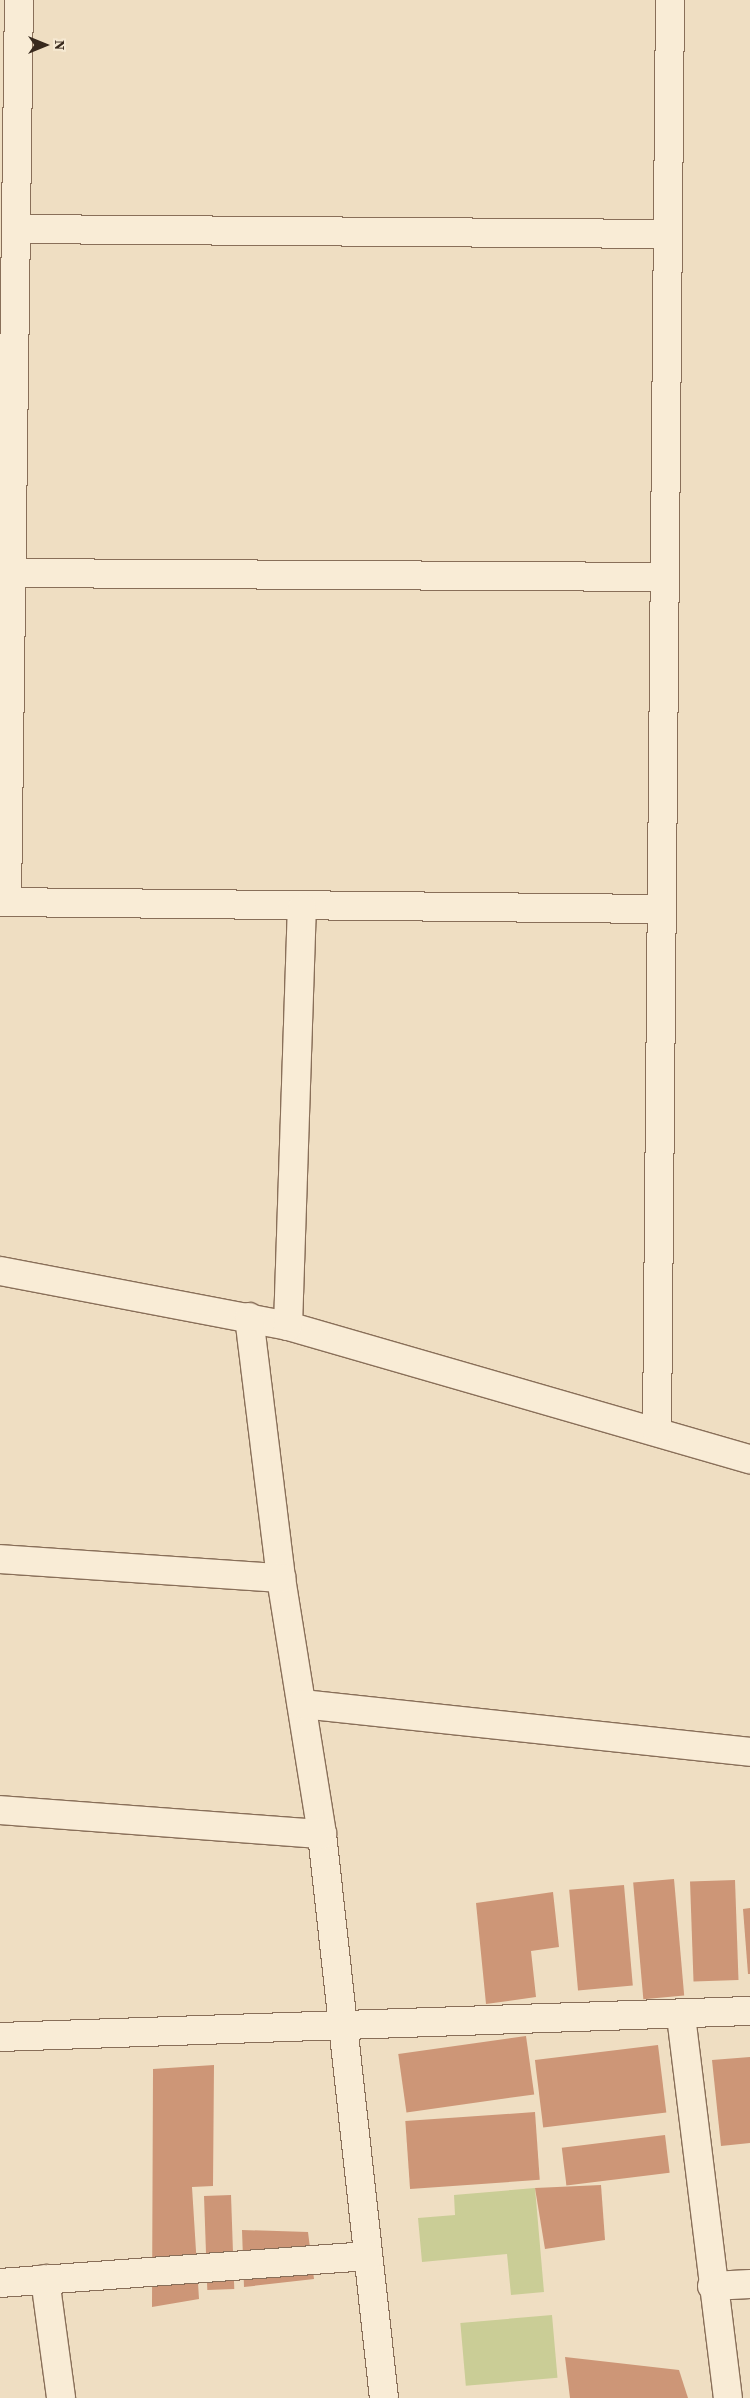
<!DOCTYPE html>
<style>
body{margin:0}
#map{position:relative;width:750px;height:2398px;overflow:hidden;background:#efdec2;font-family:"Source Serif 4",serif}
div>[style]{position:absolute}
.green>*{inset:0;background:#cacd96;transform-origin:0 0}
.building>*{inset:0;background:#cd9677;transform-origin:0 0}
.roads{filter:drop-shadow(1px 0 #896f59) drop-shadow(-1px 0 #896f59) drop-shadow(0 1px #896f59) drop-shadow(0 -1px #896f59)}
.minor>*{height:28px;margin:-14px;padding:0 14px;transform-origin:14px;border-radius:14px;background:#f9ecd6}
span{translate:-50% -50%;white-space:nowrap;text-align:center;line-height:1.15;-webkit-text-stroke:4.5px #f6e9d2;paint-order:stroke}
.north{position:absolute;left:20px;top:20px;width:50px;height:50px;-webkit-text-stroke:4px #f6e9d2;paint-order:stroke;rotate:90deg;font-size:14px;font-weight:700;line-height:20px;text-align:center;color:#38291d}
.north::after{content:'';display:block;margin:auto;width:18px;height:22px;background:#38291d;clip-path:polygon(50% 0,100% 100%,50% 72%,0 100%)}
</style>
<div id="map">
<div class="green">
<i style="clip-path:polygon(535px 2188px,544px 2292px,511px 2295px,507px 2254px,422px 2262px,418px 2218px,455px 2215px,454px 2195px)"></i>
<i style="left:552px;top:2315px;width:63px;height:92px;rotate:85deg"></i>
</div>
<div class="building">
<i style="left:674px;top:1879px;width:117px;height:41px;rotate:85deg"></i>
<i style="left:735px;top:1880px;width:100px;height:45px;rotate:88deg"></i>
<i style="left:624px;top:1885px;width:101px;height:55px;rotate:85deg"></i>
<i style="clip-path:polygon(553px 1892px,559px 1947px,531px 1951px,536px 1997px,486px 2004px,476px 1903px)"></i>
<i style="clip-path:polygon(750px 1908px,750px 1974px,748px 1974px,743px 1909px)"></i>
<i style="left:526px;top:2036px;width:59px;height:129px;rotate:82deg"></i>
<i style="left:658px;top:2045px;width:68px;height:124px;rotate:83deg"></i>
<i style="clip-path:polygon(750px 2057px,750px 2143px,721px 2146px,712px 2060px)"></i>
<i style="clip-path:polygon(214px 2065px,213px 2186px,192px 2187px,199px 2299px,152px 2307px,153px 2069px)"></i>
<i style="left:535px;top:2112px;width:68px;height:130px;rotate:86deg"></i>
<i style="left:665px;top:2135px;width:38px;height:104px;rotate:83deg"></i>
<i style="clip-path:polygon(601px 2185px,605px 2240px,545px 2249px,535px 2188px)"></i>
<i style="left:231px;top:2195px;width:94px;height:27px;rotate:88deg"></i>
<i style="clip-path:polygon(242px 2230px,308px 2232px,314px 2279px,244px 2287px)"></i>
<i style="clip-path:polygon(565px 2357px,679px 2370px,688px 2398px,570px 2398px)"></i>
</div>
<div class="roads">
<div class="minor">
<i style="left:16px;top:229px;width:652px;rotate:0.44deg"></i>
<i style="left:11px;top:573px;width:654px;rotate:0.35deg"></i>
<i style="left:7px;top:901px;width:901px;rotate:-89.24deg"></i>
<i style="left:0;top:902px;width:662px;rotate:0.61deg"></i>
<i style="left:0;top:1271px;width:293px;rotate:10.8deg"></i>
<i style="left:288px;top:1326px;width:481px;rotate:16.1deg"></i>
<i style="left:249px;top:1317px;width:263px;rotate:83deg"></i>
<i style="left:281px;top:1578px;width:259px;rotate:80.9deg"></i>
<i style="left:322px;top:1834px;width:567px;rotate:83.73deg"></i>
<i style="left:288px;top:1326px;width:418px;rotate:-88.1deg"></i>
<i style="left:657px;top:1431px;width:1431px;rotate:-89.48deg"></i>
<i style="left:0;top:1559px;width:282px;rotate:3.9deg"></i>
<i style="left:302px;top:1704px;width:451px;rotate:6.1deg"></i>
<i style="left:0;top:1810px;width:323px;rotate:4.3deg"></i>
<i style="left:681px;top:2016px;width:385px;rotate:83deg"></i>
<i style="left:0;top:2037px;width:750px;rotate:-1.99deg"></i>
<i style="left:45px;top:2279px;width:120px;rotate:82.3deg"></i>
<i style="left:0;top:2283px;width:369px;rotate:-4.2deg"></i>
<i style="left:712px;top:2286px;width:38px;rotate:-3deg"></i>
</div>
</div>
<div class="north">N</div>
</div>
